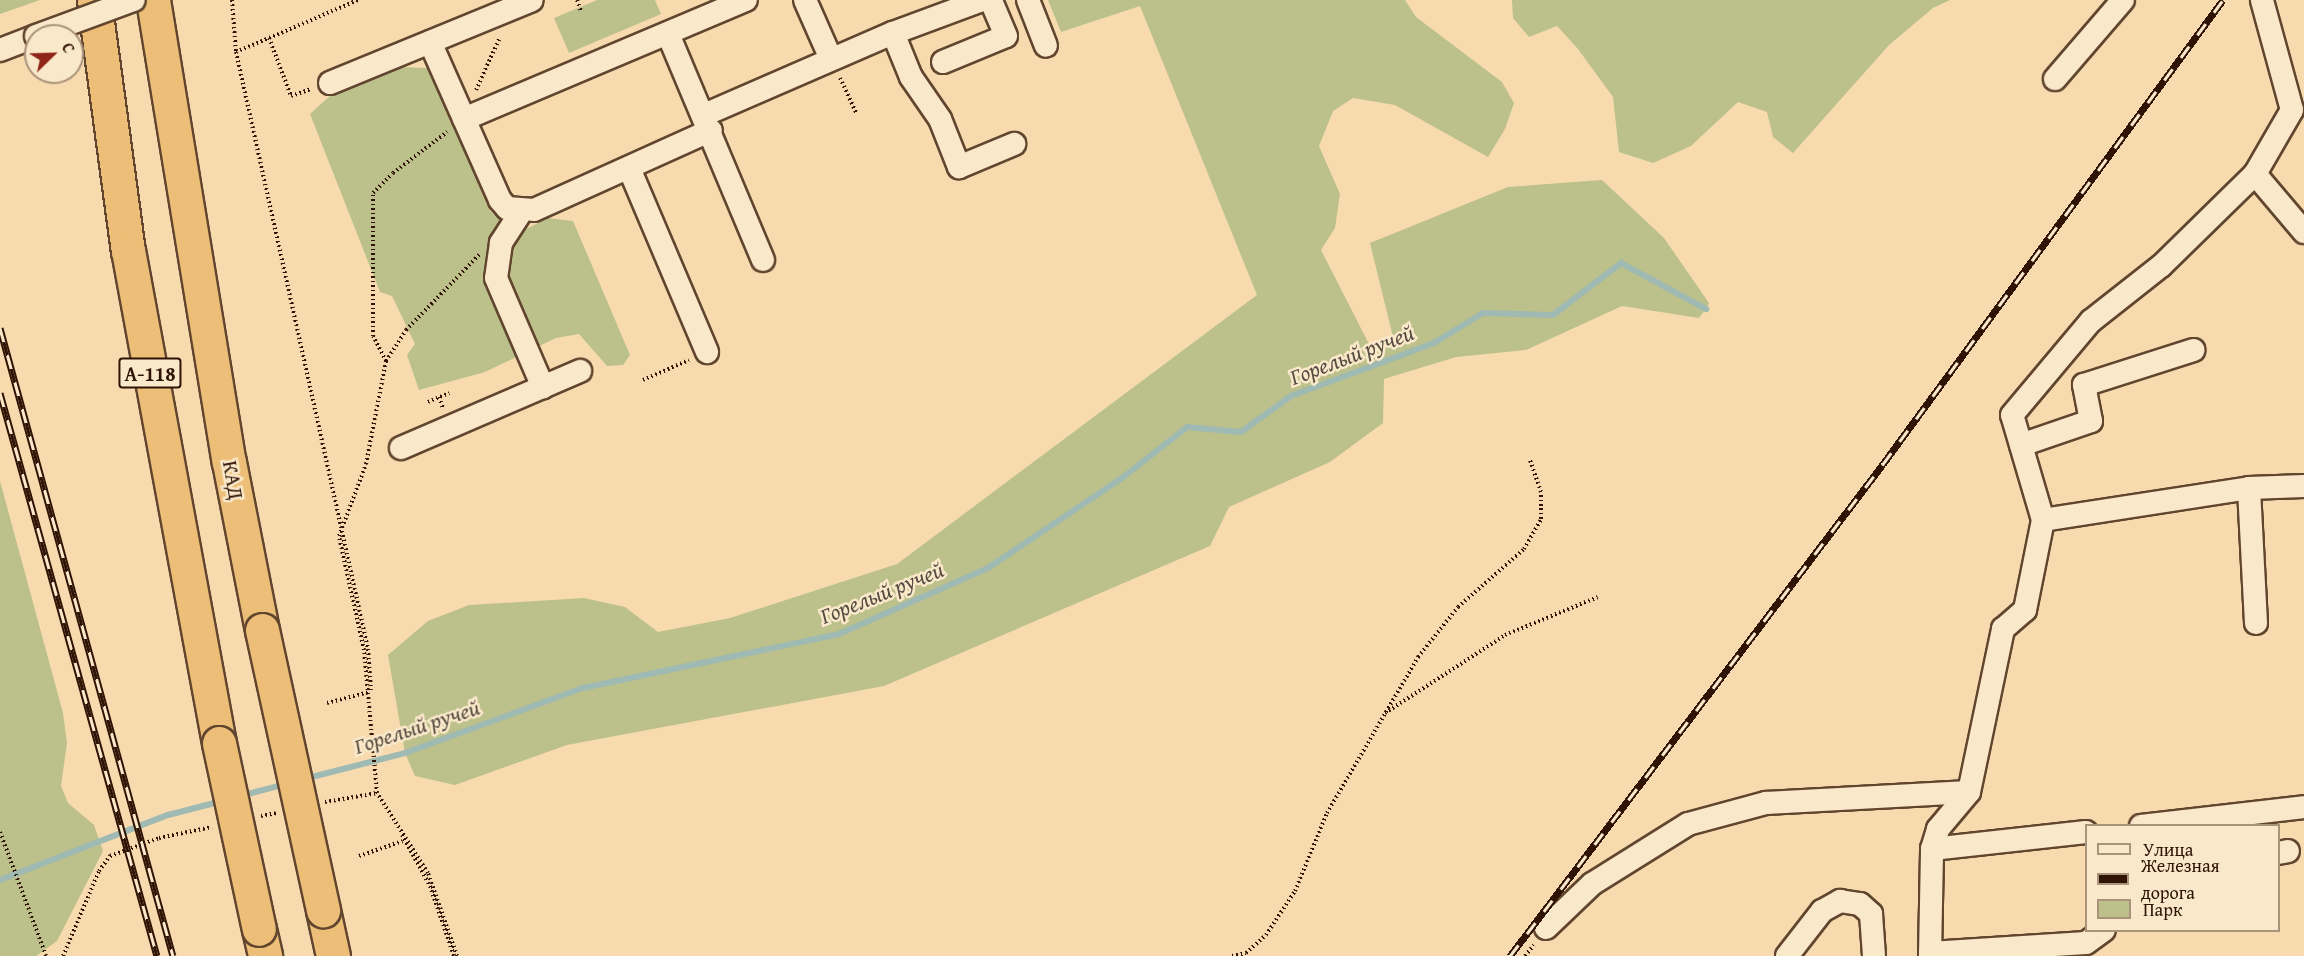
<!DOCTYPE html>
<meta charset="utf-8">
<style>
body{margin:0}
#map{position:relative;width:2304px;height:956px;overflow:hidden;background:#f7dbae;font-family:"Gentium Book Plus",serif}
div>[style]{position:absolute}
.green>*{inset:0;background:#bcc08a}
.stream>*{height:6px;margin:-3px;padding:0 3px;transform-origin:3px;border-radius:3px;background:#9fb9b3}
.path>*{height:4px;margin-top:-2px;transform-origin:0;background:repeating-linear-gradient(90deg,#2f1305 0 1.5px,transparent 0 4.5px)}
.roads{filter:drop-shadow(2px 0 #61452f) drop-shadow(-2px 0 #61452f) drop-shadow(0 2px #61452f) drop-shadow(0 -2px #61452f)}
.minor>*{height:22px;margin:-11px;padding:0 11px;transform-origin:11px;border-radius:11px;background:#fae8ca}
.highway>*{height:33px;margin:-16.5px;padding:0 16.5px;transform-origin:16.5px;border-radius:16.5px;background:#ecbe77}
.rail>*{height:7px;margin-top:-3.5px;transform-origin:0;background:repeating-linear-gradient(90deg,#fae8ca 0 14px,#2f1305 0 28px);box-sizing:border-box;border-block:2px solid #2f1305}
.bridges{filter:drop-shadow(2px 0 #61452f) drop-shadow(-2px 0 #61452f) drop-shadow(0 2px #61452f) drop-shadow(0 -2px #61452f)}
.minor-bridge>*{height:22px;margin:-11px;padding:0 11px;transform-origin:11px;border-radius:11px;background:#fae8ca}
.highway-bridge>*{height:33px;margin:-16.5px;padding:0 16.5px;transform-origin:16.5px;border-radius:16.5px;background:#ecbe77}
span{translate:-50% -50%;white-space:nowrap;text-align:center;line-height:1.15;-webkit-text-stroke:5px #fae8ca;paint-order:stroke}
.shield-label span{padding:2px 4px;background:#fae8ca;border:2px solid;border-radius:4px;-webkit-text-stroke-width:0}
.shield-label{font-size:20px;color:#2f1305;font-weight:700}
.street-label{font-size:21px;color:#2f1305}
.water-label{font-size:22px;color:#564d42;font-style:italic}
.legend{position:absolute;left:2085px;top:824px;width:195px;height:108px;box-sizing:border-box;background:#fae8ca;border:2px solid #a9937b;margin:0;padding:8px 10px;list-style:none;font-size:18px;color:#2f1305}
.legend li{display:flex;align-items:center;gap:12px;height:30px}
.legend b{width:30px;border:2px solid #a9937b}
.north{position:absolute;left:24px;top:24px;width:60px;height:60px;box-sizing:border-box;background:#fae8ca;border:2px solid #a9937b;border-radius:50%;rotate:67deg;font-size:16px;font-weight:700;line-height:24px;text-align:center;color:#2f1305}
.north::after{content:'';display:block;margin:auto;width:21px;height:27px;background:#8f2418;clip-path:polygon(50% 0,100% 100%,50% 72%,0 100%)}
</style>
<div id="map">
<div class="green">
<i style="clip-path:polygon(0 0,40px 0,0 14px)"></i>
<i style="clip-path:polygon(597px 0,655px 0,661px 14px,569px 53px,554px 18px)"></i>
<i style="clip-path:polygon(1048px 0,1405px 0,1416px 17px,1502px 82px,1514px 103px,1505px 129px,1488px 157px,1395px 105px,1353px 98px,1333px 111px,1319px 146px,1340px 194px,1335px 228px,1321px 250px,1370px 346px,1394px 341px,1370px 243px,1508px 187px,1602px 180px,1664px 238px,1709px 303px,1706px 309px,1699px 318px,1622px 306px,1526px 350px,1456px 357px,1384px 379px,1383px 423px,1330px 462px,1229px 507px,1210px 546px,884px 686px,567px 745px,455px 785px,415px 776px,405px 753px,388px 655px,428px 621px,469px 605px,584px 598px,625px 607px,658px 632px,730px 618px,897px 564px,1257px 295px,1140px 6px,1061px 32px)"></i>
<i style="clip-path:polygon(1512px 0,1950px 0,1933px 8px,1889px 45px,1793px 153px,1773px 137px,1767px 112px,1738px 102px,1691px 146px,1653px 163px,1619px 152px,1613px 97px,1578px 49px,1557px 26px,1529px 37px,1513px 18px)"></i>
<i style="clip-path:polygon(398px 67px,427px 68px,491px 202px,490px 211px,505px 224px,524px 230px,548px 218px,573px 221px,630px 355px,623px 365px,607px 366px,579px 334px,556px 338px,485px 372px,419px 390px,407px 355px,415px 344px,392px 296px,380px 292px,310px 114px,332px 94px)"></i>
<i style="clip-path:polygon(0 481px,63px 713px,67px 743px,61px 786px,68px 803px,94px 825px,103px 851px,57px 941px,36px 956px,0 956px)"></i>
</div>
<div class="stream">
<i style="left:304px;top:779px;width:104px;rotate:-14.4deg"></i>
<i style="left:405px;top:753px;width:189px;rotate:-20.1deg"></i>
<i style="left:583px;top:688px;width:262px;rotate:-11.9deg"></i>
<i style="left:839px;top:634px;width:163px;rotate:-23.9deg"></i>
<i style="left:988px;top:568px;width:161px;rotate:-33.9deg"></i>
<i style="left:1122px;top:478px;width:83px;rotate:-38.1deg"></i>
<i style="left:1187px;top:427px;width:54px;rotate:5.3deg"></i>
<i style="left:1241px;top:432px;width:62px;rotate:-35.8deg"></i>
<i style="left:1291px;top:396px;width:153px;rotate:-20.3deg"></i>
<i style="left:1434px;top:343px;width:57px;rotate:-31.5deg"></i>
<i style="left:1483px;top:313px;width:70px;rotate:1.6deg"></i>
<i style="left:1553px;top:315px;width:86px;rotate:-37.4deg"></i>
<i style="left:1621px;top:263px;width:97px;rotate:28.4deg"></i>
<i style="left:240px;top:796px;width:48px;rotate:-14.6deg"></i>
<i style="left:0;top:880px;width:180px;rotate:-21.2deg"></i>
<i style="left:168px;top:815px;width:56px;rotate:-14.5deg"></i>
</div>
<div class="path">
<i style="left:232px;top:0;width:52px;rotate:85.6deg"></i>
<i style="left:236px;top:52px;width:611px;rotate:77.53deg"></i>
<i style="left:368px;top:649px;width:41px;rotate:85.8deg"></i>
<i style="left:577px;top:0;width:12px;rotate:70deg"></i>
<i style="left:269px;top:38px;width:62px;rotate:69.2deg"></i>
<i style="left:291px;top:96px;width:21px;rotate:-19deg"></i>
<i style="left:236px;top:52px;width:133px;rotate:-23.1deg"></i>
<i style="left:840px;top:78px;width:38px;rotate:65deg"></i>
<i style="left:476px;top:90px;width:58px;rotate:-65.6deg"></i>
<i style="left:386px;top:361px;width:28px;rotate:-117deg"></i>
<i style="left:373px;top:336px;width:143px;rotate:-90deg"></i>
<i style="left:373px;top:193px;width:28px;rotate:-45deg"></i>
<i style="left:393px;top:173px;width:68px;rotate:-37.2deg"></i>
<i style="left:643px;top:380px;width:50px;rotate:-23.5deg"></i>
<i style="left:439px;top:397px;width:12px;rotate:70deg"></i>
<i style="left:428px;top:402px;width:23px;rotate:-23deg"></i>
<i style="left:327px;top:703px;width:43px;rotate:-14.7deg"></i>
<i style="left:1385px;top:713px;width:143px;rotate:-33deg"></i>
<i style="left:1505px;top:635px;width:100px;rotate:-22.2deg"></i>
<i style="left:325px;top:802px;width:53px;rotate:-9.8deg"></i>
<i style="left:261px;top:816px;width:16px;rotate:-11deg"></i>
<i style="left:0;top:832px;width:132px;rotate:69.6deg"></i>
<i style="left:402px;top:835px;width:58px;rotate:61.2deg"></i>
<i style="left:430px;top:886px;width:74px;rotate:71.1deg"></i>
<i style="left:359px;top:856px;width:46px;rotate:-18.8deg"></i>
<i style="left:63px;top:956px;width:92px;rotate:-67deg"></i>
<i style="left:99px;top:871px;width:19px;rotate:-54deg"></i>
<i style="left:110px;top:856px;width:52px;rotate:-20.2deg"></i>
<i style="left:159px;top:838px;width:54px;rotate:-11.7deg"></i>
<i style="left:457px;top:956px;width:88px;rotate:-109.3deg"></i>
<i style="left:428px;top:873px;width:95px;rotate:-122.5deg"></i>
<i style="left:377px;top:793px;width:144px;rotate:-95.2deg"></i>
<i style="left:364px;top:650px;width:117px;rotate:-102.4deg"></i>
<i style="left:339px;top:536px;width:77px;rotate:-69.4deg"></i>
<i style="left:366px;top:464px;width:105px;rotate:-79deg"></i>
<i style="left:386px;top:361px;width:37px;rotate:-57deg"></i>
<i style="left:406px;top:330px;width:105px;rotate:-45.8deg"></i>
<i style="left:1232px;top:956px;width:14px;rotate:-12deg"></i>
<i style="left:1246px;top:953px;width:27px;rotate:-42deg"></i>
<i style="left:1266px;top:935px;width:53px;rotate:-56.6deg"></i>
<i style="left:1295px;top:891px;width:84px;rotate:-67.7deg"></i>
<i style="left:1327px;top:813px;width:181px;rotate:-59.7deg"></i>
<i style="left:1418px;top:657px;width:64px;rotate:-51.3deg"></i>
<i style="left:1458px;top:607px;width:88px;rotate:-41.3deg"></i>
<i style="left:1524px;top:549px;width:34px;rotate:-60deg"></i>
<i style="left:1541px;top:519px;width:27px;rotate:-90deg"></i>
<i style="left:1541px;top:492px;width:34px;rotate:-109deg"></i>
<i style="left:1525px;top:956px;width:14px;rotate:-51deg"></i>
</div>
<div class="roads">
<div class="minor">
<i style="left:805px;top:0;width:64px;rotate:66.2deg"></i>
<i style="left:1028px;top:0;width:49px;rotate:68.6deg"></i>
<i style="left:893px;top:33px;width:48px;rotate:67.8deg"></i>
<i style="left:911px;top:77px;width:51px;rotate:55.4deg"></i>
<i style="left:940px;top:119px;width:52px;rotate:68.4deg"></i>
<i style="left:959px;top:167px;width:60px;rotate:-22.7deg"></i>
<i style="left:668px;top:34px;width:245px;rotate:67.2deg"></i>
<i style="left:430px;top:42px;width:173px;rotate:66.1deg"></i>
<i style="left:500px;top:200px;width:11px;rotate:49deg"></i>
<i style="left:507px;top:208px;width:27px;rotate:4deg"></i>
<i style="left:534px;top:210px;width:194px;rotate:-24.3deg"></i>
<i style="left:0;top:50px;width:39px;rotate:-21deg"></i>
<i style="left:943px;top:62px;width:68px;rotate:-22.4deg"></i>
<i style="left:1006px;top:36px;width:39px;rotate:-113deg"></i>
<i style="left:2055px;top:79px;width:104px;rotate:-49.3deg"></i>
<i style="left:330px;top:83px;width:218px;rotate:-22.3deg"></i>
<i style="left:704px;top:115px;width:206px;rotate:-23.5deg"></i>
<i style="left:893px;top:33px;width:95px;rotate:-20.3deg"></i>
<i style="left:464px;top:119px;width:306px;rotate:-22.9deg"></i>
<i style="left:629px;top:168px;width:200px;rotate:67deg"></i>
<i style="left:2255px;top:174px;width:76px;rotate:49.8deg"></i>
<i style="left:521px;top:212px;width:37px;rotate:123deg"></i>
<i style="left:501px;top:243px;width:35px;rotate:98deg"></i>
<i style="left:496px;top:278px;width:119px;rotate:66.7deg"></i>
<i style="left:2021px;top:445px;width:74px;rotate:-18.9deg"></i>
<i style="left:2091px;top:421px;width:37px;rotate:-101deg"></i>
<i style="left:2084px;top:385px;width:115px;rotate:-17.7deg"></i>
<i style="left:401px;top:448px;width:195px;rotate:-23.3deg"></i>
<i style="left:2043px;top:520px;width:208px;rotate:-8.8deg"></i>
<i style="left:2256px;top:623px;width:135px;rotate:-93deg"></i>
<i style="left:2249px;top:488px;width:55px;rotate:-2.1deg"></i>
<i style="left:2141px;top:826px;width:164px;rotate:-6.6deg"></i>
<i style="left:1932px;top:849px;width:155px;rotate:-6.3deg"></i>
<i style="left:2278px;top:853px;width:10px;rotate:-11deg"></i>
<i style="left:1546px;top:928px;width:64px;rotate:-43.7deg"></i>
<i style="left:1592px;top:884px;width:113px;rotate:-32deg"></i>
<i style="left:1688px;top:824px;width:81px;rotate:-15.1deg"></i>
<i style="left:1766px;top:803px;width:203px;rotate:-3.1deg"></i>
<i style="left:1930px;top:953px;width:156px;rotate:-3.7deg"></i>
<i style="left:2086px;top:943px;width:22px;rotate:-36deg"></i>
<i style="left:1787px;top:956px;width:57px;rotate:-52.1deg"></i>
<i style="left:1822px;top:911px;width:21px;rotate:-29deg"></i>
<i style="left:1840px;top:901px;width:20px;rotate:9deg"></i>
<i style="left:1860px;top:904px;width:15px;rotate:42deg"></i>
<i style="left:1871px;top:914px;width:42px;rotate:85.9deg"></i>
<i style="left:1930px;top:956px;width:107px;rotate:-88.9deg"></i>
<i style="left:1932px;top:849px;width:21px;rotate:-73deg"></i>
<i style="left:1938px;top:829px;width:48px;rotate:-50deg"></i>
<i style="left:1969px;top:792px;width:167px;rotate:-78.2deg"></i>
<i style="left:2003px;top:629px;width:29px;rotate:-41deg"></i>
<i style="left:2025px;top:610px;width:92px;rotate:-78.7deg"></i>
<i style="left:2043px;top:520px;width:109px;rotate:-106.4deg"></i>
<i style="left:2012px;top:415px;width:123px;rotate:-50deg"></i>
<i style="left:2091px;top:321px;width:89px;rotate:-38.2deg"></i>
<i style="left:2161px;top:266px;width:132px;rotate:-44.4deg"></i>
<i style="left:2255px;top:174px;width:74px;rotate:-60deg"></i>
<i style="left:2292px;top:110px;width:114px;rotate:-105.3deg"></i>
</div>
<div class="highway">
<i style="left:94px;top:0;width:252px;rotate:82.3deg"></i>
<i style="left:128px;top:250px;width:501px;rotate:79.54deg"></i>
<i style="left:153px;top:0;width:468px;rotate:80.7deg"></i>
<i style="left:229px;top:462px;width:171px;rotate:78.9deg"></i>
<i style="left:323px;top:910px;width:47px;rotate:77.7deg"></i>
<i style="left:259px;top:929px;width:28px;rotate:77deg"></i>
</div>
</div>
<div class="rail">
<i style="left:0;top:328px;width:651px;rotate:74.6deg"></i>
<i style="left:0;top:393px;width:584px;rotate:74.42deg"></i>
<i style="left:1510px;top:956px;width:617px;rotate:-52.83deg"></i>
<i style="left:1883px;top:464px;width:575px;rotate:-53.77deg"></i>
</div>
<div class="bridges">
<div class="minor-bridge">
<i style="left:36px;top:36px;width:104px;rotate:-20.2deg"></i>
</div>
<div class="highway-bridge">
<i style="left:262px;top:630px;width:287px;rotate:77.7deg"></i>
<i style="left:219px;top:743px;width:190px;rotate:77.9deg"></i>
</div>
</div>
<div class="shield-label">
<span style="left:150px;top:373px">А-118</span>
</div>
<div class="street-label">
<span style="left:233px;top:480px;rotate:80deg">КАД</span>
</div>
<div class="water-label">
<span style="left:1352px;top:355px;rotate:-21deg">Горелый ручей</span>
<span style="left:882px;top:593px;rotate:-22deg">Горелый ручей</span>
<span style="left:417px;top:727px;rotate:-18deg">Горелый ручей</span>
</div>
<ul class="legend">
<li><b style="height:8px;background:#fae8ca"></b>Улица</li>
<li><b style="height:8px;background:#2f1305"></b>Железная дорога</li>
<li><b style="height:16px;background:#bcc08a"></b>Парк</li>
</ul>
<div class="north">С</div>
</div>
